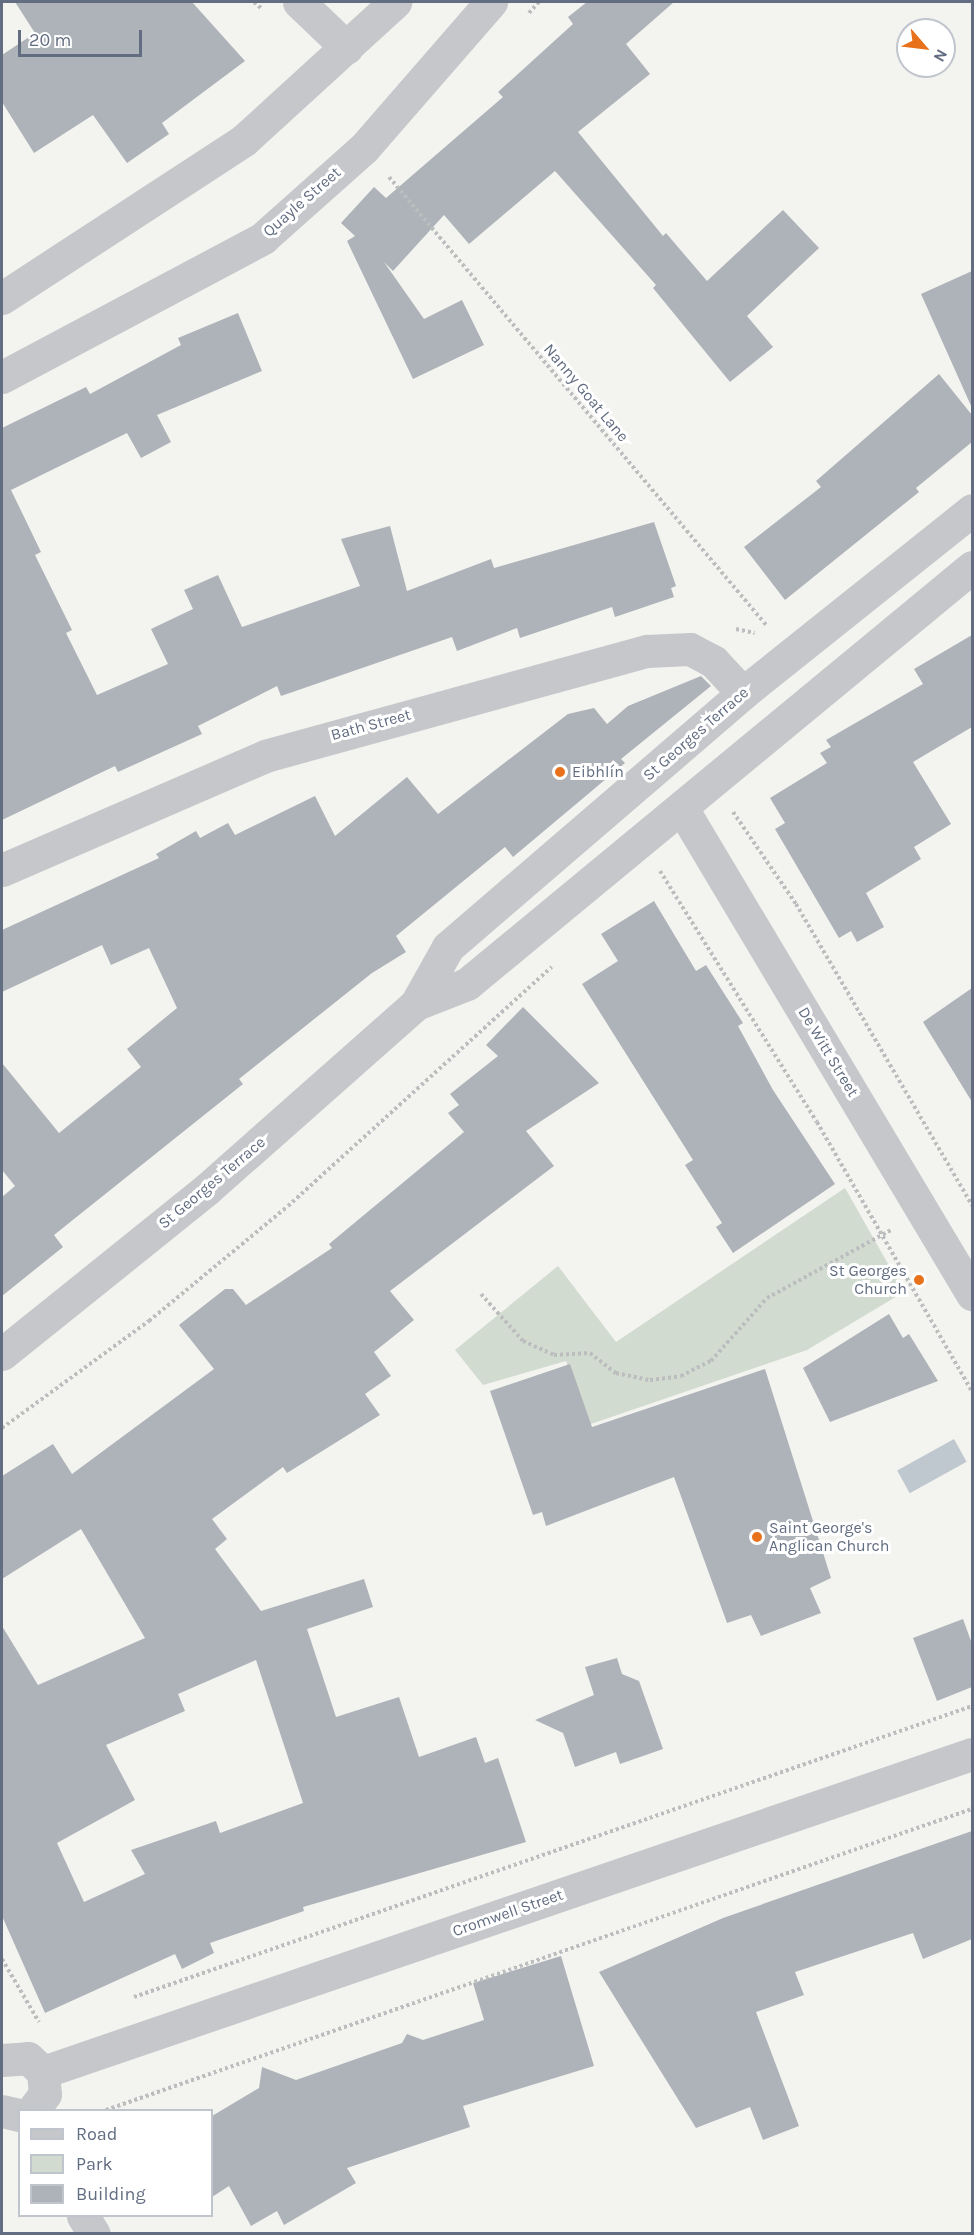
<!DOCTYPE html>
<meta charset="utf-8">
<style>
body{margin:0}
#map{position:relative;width:974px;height:2235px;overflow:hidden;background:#f3f4ef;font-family:Karla,sans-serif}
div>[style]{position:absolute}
.green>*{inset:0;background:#d2dbd0}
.water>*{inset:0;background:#c0c8cf;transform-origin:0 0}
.building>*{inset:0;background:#aeb3b9}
.path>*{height:4px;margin-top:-2px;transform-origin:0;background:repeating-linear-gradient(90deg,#bcbdbf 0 3px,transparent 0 6px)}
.street>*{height:33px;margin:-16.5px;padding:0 16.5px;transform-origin:16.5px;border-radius:16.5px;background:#c5c7cb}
.dots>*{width:16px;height:16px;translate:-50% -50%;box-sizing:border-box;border:3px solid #fff;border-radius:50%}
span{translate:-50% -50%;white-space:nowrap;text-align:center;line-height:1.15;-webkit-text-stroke:6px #fff;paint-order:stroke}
.street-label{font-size:16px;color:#626d81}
.poi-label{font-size:16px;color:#626d81}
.left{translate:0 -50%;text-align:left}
.right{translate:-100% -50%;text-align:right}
.frame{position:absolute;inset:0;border:3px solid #626d81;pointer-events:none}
.legend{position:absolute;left:18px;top:2109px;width:195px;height:108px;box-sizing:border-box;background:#fff;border:2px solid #c0c5cd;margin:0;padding:8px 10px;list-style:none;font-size:18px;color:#626d81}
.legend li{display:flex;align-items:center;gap:12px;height:30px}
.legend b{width:30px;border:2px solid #c0c5cd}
.north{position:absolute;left:896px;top:18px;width:60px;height:60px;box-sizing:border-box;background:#fff;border:2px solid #c0c5cd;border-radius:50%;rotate:118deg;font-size:16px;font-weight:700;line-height:24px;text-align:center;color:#626d81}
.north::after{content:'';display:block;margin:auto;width:21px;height:27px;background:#e8721b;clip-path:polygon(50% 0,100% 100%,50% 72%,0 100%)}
.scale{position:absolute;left:18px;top:30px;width:124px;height:27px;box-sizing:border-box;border:3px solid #626d81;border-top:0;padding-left:8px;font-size:18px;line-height:21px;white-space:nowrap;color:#626d81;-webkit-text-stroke:4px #fff;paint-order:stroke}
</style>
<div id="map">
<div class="green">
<i style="clip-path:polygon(845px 1188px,904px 1292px,807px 1350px,588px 1425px,566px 1361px,483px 1385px,455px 1350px,558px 1266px,616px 1342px)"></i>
</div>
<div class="water">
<i style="left:954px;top:1439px;width:26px;height:65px;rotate:61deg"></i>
</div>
<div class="building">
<i style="clip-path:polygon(15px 2px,192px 2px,245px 61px,162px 123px,169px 134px,127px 163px,93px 115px,34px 153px,2px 102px,2px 55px,35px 33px)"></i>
<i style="clip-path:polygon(587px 2px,674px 2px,626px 44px,650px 74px,578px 132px,663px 236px,666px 233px,707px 281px,783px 210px,819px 248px,747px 316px,773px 347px,730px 382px,653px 288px,656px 285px,555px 171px,469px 244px,444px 215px,393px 271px,384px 262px,424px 319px,462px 300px,484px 345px,413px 379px,347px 241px,355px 236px,341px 223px,374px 187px,386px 198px,503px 97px,498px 92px,573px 24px,568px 17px)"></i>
<i style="clip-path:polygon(972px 271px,972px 408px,921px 294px)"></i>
<i style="clip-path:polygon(238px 313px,262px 371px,157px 415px,171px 442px,141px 458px,127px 433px,11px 490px,41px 552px,35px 555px,72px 630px,66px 633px,97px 695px,168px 664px,151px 629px,193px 609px,184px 590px,218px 575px,242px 627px,360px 586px,341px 539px,390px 526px,407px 591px,491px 559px,494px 568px,654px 522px,676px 586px,671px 588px,674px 597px,615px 617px,612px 607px,520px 638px,517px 628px,457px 651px,452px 637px,281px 696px,277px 686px,198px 726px,202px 734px,118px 772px,115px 766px,2px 820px,2px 428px,86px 387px,90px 394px,181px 345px,178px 338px)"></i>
<i style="clip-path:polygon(939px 374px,972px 415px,972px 442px,916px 488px,919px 492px,785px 600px,744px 547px,821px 487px,816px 481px)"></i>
<i style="clip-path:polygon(972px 635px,972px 727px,913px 762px,951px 824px,914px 847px,921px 859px,866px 893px,884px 927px,857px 942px,851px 931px,839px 938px,775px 829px,785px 823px,770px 798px,827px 763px,820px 753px,831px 747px,826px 740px,923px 684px,914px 669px)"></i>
<i style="clip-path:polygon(701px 676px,711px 686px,621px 759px,625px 763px,513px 857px,505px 847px,396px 936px,406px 952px,372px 973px,239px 1079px,243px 1084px,54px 1235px,63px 1247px,2px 1296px,2px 1197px,15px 1186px,2px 1170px,2px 1063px,59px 1133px,141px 1067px,127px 1049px,177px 1008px,149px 948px,111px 965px,102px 945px,2px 992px,2px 930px,159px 858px,156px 854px,196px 831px,200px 838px,228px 823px,235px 835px,315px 796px,335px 836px,407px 777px,438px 814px,568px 714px,594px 708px,607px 724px,628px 706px)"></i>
<i style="clip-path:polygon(654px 901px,696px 971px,706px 965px,743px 1023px,738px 1026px,773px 1090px,835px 1184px,733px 1253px,716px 1227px,722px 1223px,685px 1165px,693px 1160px,582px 984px,618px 961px,601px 934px)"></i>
<i style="clip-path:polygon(972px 988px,972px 1102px,923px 1022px)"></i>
<i style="clip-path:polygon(evenodd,523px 1007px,599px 1083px,526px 1131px,554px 1166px,390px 1291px,414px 1320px,374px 1352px,391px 1376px,365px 1394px,380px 1415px,287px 1473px,283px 1467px,212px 1519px,227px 1539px,215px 1549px,261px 1611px,364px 1579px,373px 1607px,307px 1629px,336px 1717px,399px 1697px,419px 1757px,476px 1737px,485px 1763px,498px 1758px,526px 1842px,303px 1907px,304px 1911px,210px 1943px,214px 1953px,182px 1969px,175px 1954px,45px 2013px,2px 1916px,2px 1626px,38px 1685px,145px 1638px,81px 1529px,2px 1579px,2px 1476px,53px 1444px,72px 1474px,214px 1369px,179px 1325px,225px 1289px,233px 1289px,246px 1305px,332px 1248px,329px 1244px,464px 1132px,448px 1113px,459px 1105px,450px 1094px,498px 1056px,486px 1045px,523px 1007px,256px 1660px,303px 1803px,220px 1833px,216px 1821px,131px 1850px,145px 1874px,84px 1902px,57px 1843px,135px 1800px,106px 1745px,185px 1711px,178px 1694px,256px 1660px)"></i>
<i style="clip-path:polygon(889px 1314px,903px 1338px,909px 1334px,938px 1381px,830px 1422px,803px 1368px)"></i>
<i style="clip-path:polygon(570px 1364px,592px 1427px,765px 1369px,831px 1578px,810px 1588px,821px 1613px,761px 1636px,751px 1615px,727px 1623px,674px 1477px,546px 1526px,542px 1512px,533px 1515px,490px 1391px)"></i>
<i style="clip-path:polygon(963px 1619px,972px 1644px,972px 1687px,937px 1701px,913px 1638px)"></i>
<i style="clip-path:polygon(617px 1658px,622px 1674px,639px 1681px,663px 1749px,620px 1764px,616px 1752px,575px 1767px,563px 1733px,535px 1720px,594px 1695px,585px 1667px)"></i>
<i style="clip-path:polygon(972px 1831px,972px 1939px,923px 1959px,913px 1933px,795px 1972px,804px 1995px,756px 2012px,799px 2126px,763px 2140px,750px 2107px,696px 2128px,599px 1972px,723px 1918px)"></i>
<i style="clip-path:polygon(561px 1956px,594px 2066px,463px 2106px,470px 2127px,347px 2168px,356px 2183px,284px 2225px,277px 2211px,251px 2226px,229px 2186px,212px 2197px,212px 2116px,259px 2088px,262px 2067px,296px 2080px,402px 2043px,407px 2034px,423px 2040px,484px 2020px,473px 1983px)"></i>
</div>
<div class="path">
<i style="left:254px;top:2px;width:11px;rotate:41deg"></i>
<i style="left:529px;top:13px;width:15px;rotate:-48deg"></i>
<i style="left:389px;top:177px;width:587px;rotate:49.91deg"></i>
<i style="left:736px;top:629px;width:19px;rotate:12deg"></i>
<i style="left:733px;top:812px;width:112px;rotate:55.6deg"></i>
<i style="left:796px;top:904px;width:349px;rotate:59.7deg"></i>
<i style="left:660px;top:871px;width:296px;rotate:58deg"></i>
<i style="left:817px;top:1122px;width:311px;rotate:60.1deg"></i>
<i style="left:481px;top:1294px;width:63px;rotate:48.2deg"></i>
<i style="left:523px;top:1341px;width:34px;rotate:24deg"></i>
<i style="left:554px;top:1355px;width:36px;rotate:-3deg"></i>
<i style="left:590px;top:1353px;width:33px;rotate:38deg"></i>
<i style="left:616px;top:1373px;width:35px;rotate:12deg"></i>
<i style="left:650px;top:1380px;width:31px;rotate:-7deg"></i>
<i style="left:681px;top:1376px;width:34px;rotate:-27deg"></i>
<i style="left:711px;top:1361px;width:84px;rotate:-48.4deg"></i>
<i style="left:767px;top:1298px;width:141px;rotate:-28.7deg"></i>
<i style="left:2px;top:1428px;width:182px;rotate:-36.1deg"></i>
<i style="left:149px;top:1321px;width:180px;rotate:-39.6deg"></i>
<i style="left:288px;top:1206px;width:356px;rotate:-42.2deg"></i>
<i style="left:2px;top:1959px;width:73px;rotate:59.6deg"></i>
<i style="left:134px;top:1997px;width:887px;rotate:-19.15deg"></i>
<i style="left:106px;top:2110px;width:917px;rotate:-19.17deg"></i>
</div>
<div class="street">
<i style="left:299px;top:2px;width:66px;rotate:43.8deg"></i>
<i style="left:2px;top:298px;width:289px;rotate:-33.1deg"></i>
<i style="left:244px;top:140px;width:205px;rotate:-42.4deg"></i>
<i style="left:2px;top:377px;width:296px;rotate:-28deg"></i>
<i style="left:263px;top:238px;width:135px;rotate:-41.7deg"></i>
<i style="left:364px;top:148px;width:194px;rotate:-49deg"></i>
<i style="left:683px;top:810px;width:564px;rotate:59.16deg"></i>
<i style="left:2px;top:870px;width:287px;rotate:-23.4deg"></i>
<i style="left:265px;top:756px;width:396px;rotate:-15.4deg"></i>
<i style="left:647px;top:651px;width:43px;rotate:-2.7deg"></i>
<i style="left:690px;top:649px;width:27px;rotate:28deg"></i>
<i style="left:714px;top:662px;width:42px;rotate:46.9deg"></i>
<i style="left:416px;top:1004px;width:55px;rotate:-21.4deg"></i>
<i style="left:467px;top:984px;width:655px;rotate:-39.55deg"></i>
<i style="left:2px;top:1354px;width:263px;rotate:-38.8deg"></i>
<i style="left:207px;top:1189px;width:279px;rotate:-41.5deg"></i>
<i style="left:416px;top:1004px;width:65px;rotate:-60.7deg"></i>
<i style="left:448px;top:947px;width:389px;rotate:-40.7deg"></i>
<i style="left:743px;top:693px;width:293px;rotate:-38.6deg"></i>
<i style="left:2px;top:2060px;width:26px;rotate:-4deg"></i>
<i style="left:28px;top:2058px;width:21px;rotate:43deg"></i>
<i style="left:43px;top:2072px;width:22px;rotate:85deg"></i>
<i style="left:45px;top:2094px;width:20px;rotate:127deg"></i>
<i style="left:43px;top:2072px;width:982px;rotate:-18.9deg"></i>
<i style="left:2px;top:2111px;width:18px;rotate:13deg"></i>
<i style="left:83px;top:2216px;width:21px;rotate:59deg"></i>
</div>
<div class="dots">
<i style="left:560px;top:772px;background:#e8721b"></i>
<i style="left:919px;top:1280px;background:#e8721b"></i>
<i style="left:757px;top:1537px;background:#e8721b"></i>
</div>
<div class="street-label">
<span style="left:302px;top:202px;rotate:-41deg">Quayle Street</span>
<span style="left:586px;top:393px;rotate:50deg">Nanny Goat Lane</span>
<span style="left:371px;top:725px;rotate:-15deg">Bath Street</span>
<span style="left:696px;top:734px;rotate:-41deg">St Georges Terrace</span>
<span style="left:828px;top:1052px;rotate:59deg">De Witt Street</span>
<span style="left:212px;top:1183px;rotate:-40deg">St Georges Terrace</span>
<span style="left:508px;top:1913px;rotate:-19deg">Cromwell Street</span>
</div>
<div class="poi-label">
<span class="left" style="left:572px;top:772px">Eibhlín</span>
<span class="right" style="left:907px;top:1280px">St Georges<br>Church</span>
<span class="left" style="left:769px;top:1537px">Saint George's<br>Anglican Church</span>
</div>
<div class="frame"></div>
<ul class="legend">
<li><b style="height:8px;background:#c5c7cb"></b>Road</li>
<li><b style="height:16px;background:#d2dbd0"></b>Park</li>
<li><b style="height:16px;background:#aeb3b9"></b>Building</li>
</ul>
<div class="north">N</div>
<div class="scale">20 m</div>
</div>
